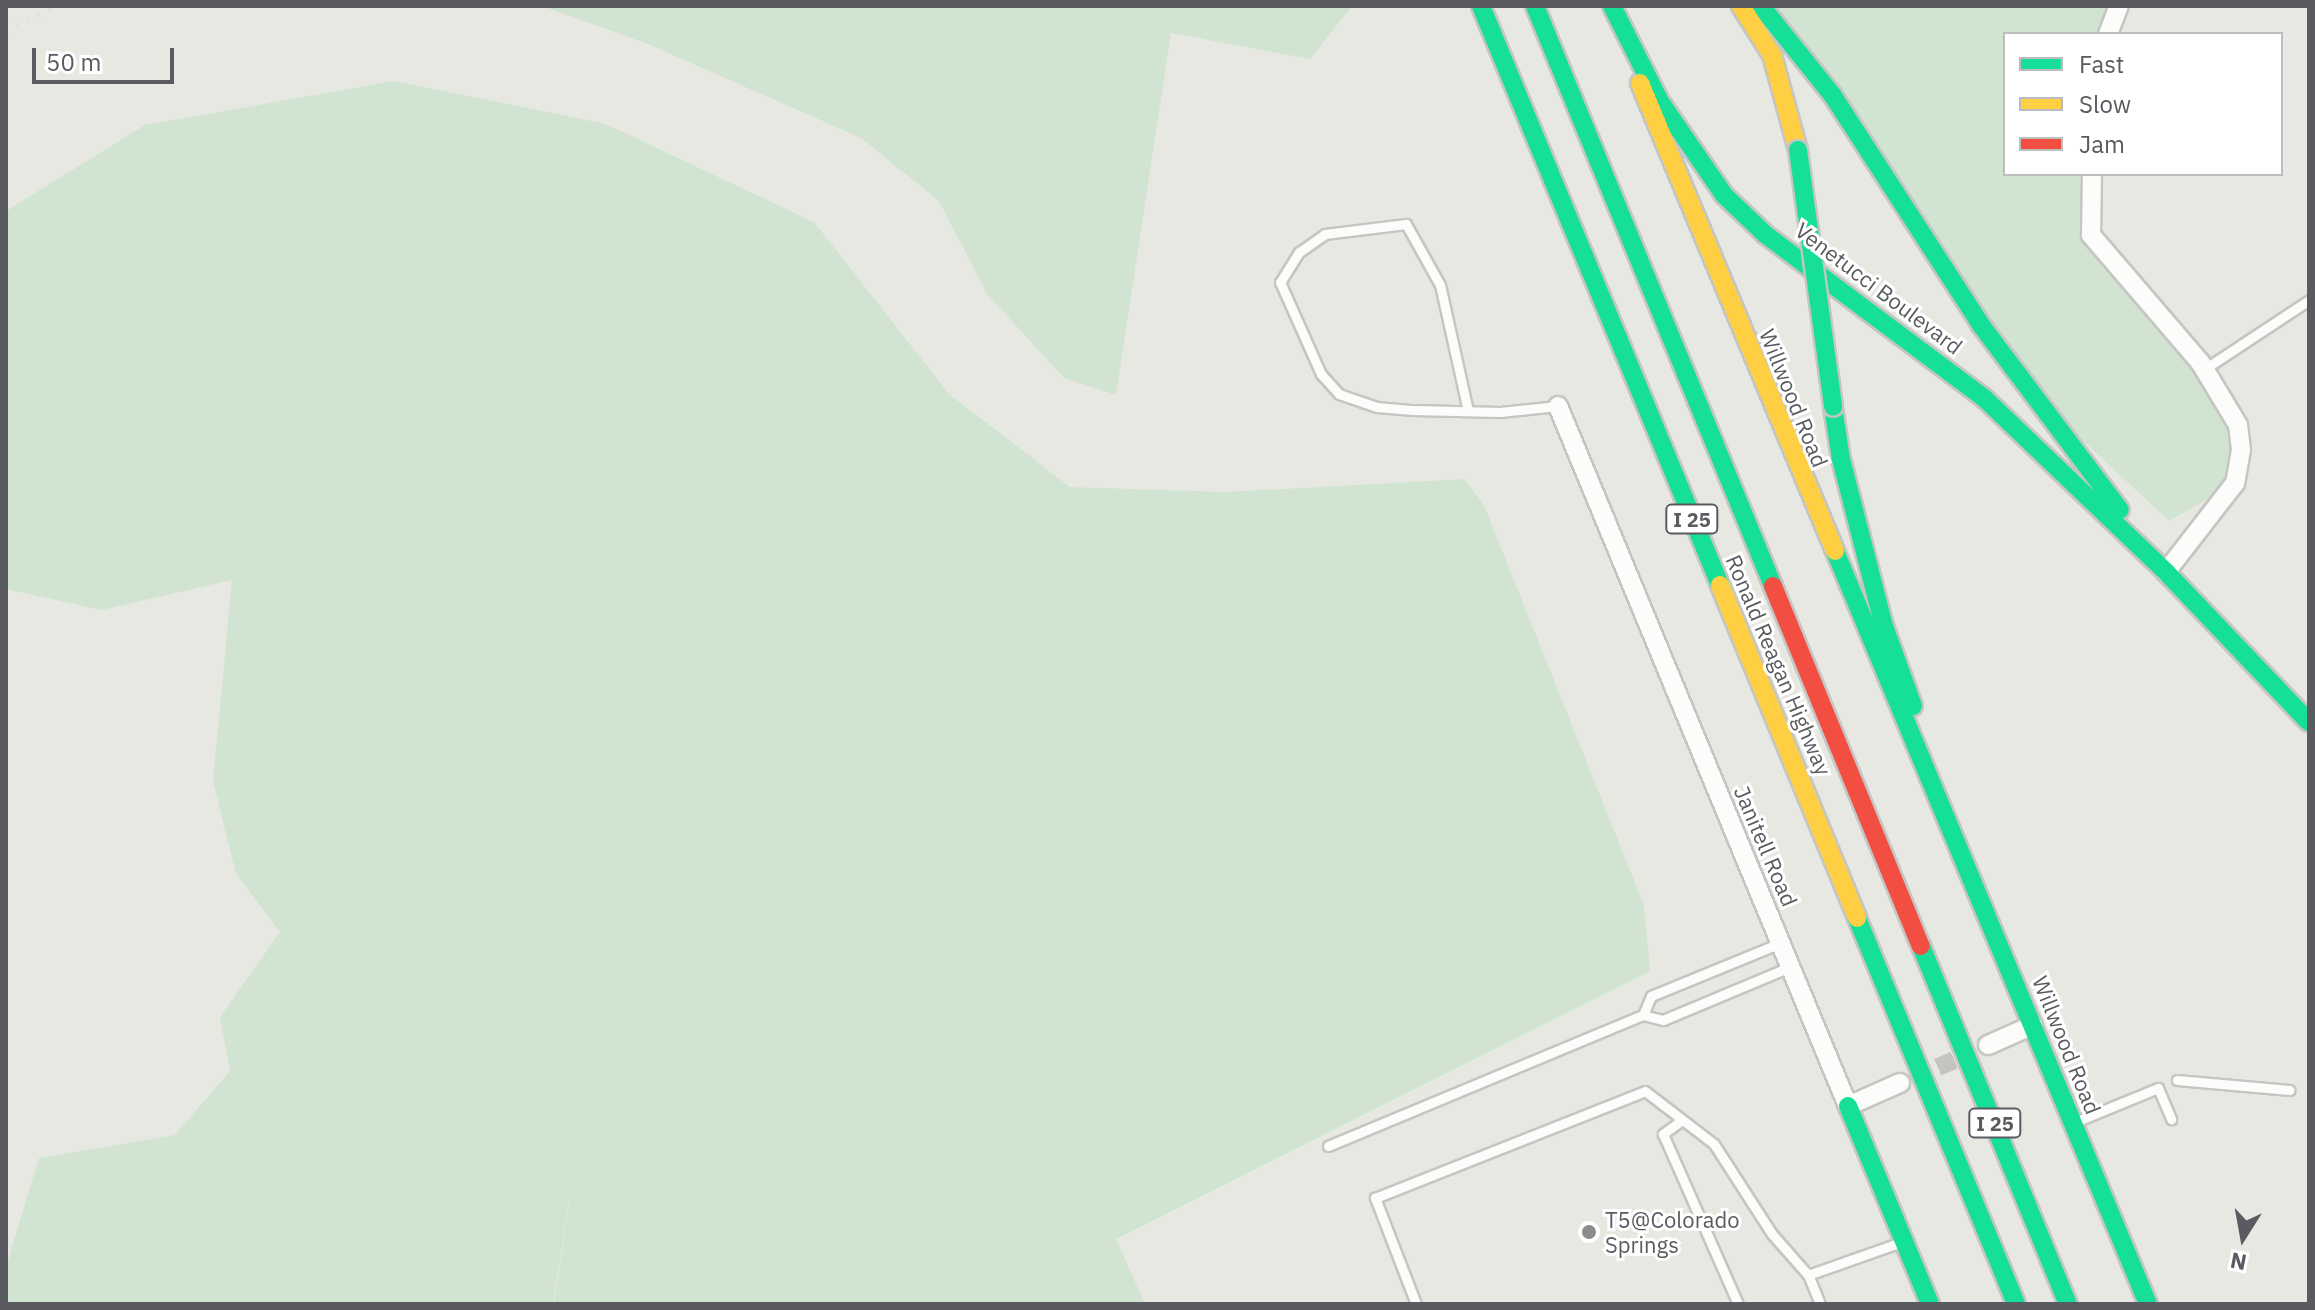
<!DOCTYPE html>
<style>
body{margin:0}
#map{position:relative;width:2315px;height:1310px;overflow:hidden;background:#e8e8e3;font-family:"IBM Plex Sans",sans-serif}
div>[style]{position:absolute}
.green>*{inset:0;background:#d1e4d1}
.street-tunnel>*{height:18px;margin-top:-9px;transform-origin:0;background:repeating-linear-gradient(90deg,#c4c5c2 0 18px,transparent 0 27px)}
.roads{filter:drop-shadow(2px 0 #c5c5c3) drop-shadow(-2px 0 #c5c5c3) drop-shadow(0 2px #c5c5c3) drop-shadow(0 -2px #c5c5c3)}
.lane>*{height:9px;margin:-4.5px;padding:0 4.5px;transform-origin:4.5px;border-radius:4.5px;background:#fcfcfb}
.street>*{height:18px;margin:-9px;padding:0 9px;transform-origin:9px;border-radius:9px;background:#fcfcfb}
.fast>*{height:18px;margin:-9px;padding:0 9px;transform-origin:9px;border-radius:9px;background:#16e098}
.slow>*{height:18px;margin:-9px;padding:0 9px;transform-origin:9px;border-radius:9px;background:#ffcf43}
.jam>*{height:18px;margin:-9px;padding:0 9px;transform-origin:9px;border-radius:9px;background:#f24e42}
.rail>*{height:6px;margin-top:-3px;transform-origin:0;background:repeating-linear-gradient(90deg,#e1e1e0 0 2px,transparent 0 12px)}
.bridges{filter:drop-shadow(2px 0 #c5c5c4) drop-shadow(-2px 0 #c5c5c4) drop-shadow(0 2px #c5c5c4) drop-shadow(0 -2px #c5c5c4)}
.fast-bridge>*{height:18px;margin:-9px;padding:0 9px;transform-origin:9px;border-radius:9px;background:#16e098}
.dots>*{width:22px;height:22px;translate:-50% -50%;box-sizing:border-box;border:4px solid #fff;border-radius:50%}
span{translate:-50% -50%;white-space:nowrap;text-align:center;line-height:1.15;-webkit-text-stroke:6px #fff;paint-order:stroke}
.shield-label span{padding:2px 6px;background:#fff;border:2px solid;border-radius:6px;-webkit-text-stroke-width:0}
.shield-label{font-size:20px;color:#595b60;font-weight:700}
.street-label{font-size:22px;color:#595b60}
.poi-label{font-size:22px;color:#595b60}
.left{translate:0 -50%;text-align:left}
.frame{position:absolute;inset:0;border:8px solid #595b60;pointer-events:none}
.legend{position:absolute;left:2003px;top:32px;width:280px;height:144px;box-sizing:border-box;background:#fff;border:2px solid #bdbdbf;margin:0;padding:10px 14px;list-style:none;font-size:24px;color:#595b60}
.legend li{display:flex;align-items:center;gap:16px;height:40px}
.legend b{width:40px;border:2px solid #bdbdbf}
.north{position:absolute;left:2203px;top:1198px;width:80px;height:80px;-webkit-text-stroke:6px #fff;paint-order:stroke;rotate:191deg;font-size:22px;font-weight:700;line-height:32px;text-align:center;color:#595b60}
.north::after{content:'';display:block;margin:auto;width:28px;height:36px;background:#595b60;clip-path:polygon(50% 0,100% 100%,50% 72%,0 100%)}
.scale{position:absolute;left:32px;top:48px;width:142px;height:36px;box-sizing:border-box;border:4px solid #595b60;border-top:0;padding-left:10px;font-size:24px;line-height:28px;white-space:nowrap;color:#595b60;-webkit-text-stroke:6px #fff;paint-order:stroke}
</style>
<div id="map">
<div class="green">
<i style="clip-path:polygon(542px 6px,1352px 6px,1310px 59px,1171px 33px,1116px 395px,1064px 378px,987px 294px,939px 201px,861px 138px,648px 44px)"></i>
<i style="clip-path:polygon(1766px 6px,2126px 6px,2108px 34px,2005px 34px,2005px 174px,2092px 174px,2089px 197px,2105px 257px,2200px 362px,2238px 425px,2235px 483px,2169px 521px,2037px 398px)"></i>
<i style="clip-path:polygon(394px 81px,606px 124px,814px 222px,949px 394px,1070px 487px,1227px 492px,1464px 479px,1484px 505px,1644px 905px,1650px 971px,1116px 1239px,1145px 1304px,554px 1304px,580px 1132px,553px 1304px,6px 1304px,6px 1267px,39px 1158px,175px 1135px,230px 1071px,220px 1017px,280px 932px,236px 874px,213px 781px,232px 580px,102px 610px,6px 589px,6px 211px,145px 125px)"></i>
</div>
<div class="street-tunnel">
<i style="left:1913px;top:1078px;width:63px;rotate:-23.3deg"></i>
</div>
<div class="roads">
<div class="lane">
<i style="left:2206px;top:368px;width:123px;rotate:-33.4deg"></i>
<i style="left:1468px;top:411px;width:129px;rotate:-102.5deg"></i>
<i style="left:1440px;top:285px;width:70px;rotate:-119.1deg"></i>
<i style="left:1406px;top:224px;width:82px;rotate:173deg"></i>
<i style="left:1325px;top:234px;width:32px;rotate:145deg"></i>
<i style="left:1299px;top:252px;width:36px;rotate:122deg"></i>
<i style="left:1280px;top:282px;width:101px;rotate:66deg"></i>
<i style="left:1321px;top:374px;width:27px;rotate:48deg"></i>
<i style="left:1339px;top:394px;width:40px;rotate:18.9deg"></i>
<i style="left:1377px;top:407px;width:36px;rotate:5deg"></i>
<i style="left:1413px;top:410px;width:87px;rotate:1.3deg"></i>
<i style="left:1500px;top:412px;width:58px;rotate:-5.9deg"></i>
<i style="left:1643px;top:1015px;width:21px;rotate:-67deg"></i>
<i style="left:1651px;top:996px;width:139px;rotate:-22.3deg"></i>
<i style="left:2177px;top:1080px;width:113px;rotate:5.1deg"></i>
<i style="left:1682px;top:1120px;width:24px;rotate:144deg"></i>
<i style="left:1663px;top:1134px;width:186px;rotate:66.2deg"></i>
<i style="left:2075px;top:1122px;width:90px;rotate:-22.3deg"></i>
<i style="left:2158px;top:1088px;width:34px;rotate:67deg"></i>
<i style="left:1328px;top:1146px;width:341px;rotate:-22.6deg"></i>
<i style="left:1643px;top:1015px;width:21px;rotate:14deg"></i>
<i style="left:1663px;top:1020px;width:138px;rotate:-22.7deg"></i>
<i style="left:1416px;top:1304px;width:114px;rotate:-111.1deg"></i>
<i style="left:1375px;top:1198px;width:290px;rotate:-21.6deg"></i>
<i style="left:1645px;top:1091px;width:87px;rotate:37.5deg"></i>
<i style="left:1714px;top:1144px;width:107px;rotate:57.2deg"></i>
<i style="left:1772px;top:1234px;width:55px;rotate:48.7deg"></i>
<i style="left:1820px;top:1304px;width:31px;rotate:-112deg"></i>
<i style="left:1808px;top:1275px;width:102px;rotate:-19.5deg"></i>
</div>
<div class="street">
<i style="left:2108px;top:34px;width:30px;rotate:-69deg"></i>
<i style="left:2092px;top:174px;width:61px;rotate:90.9deg"></i>
<i style="left:2091px;top:235px;width:167px;rotate:49.4deg"></i>
<i style="left:2200px;top:362px;width:74px;rotate:58.9deg"></i>
<i style="left:2238px;top:425px;width:25px;rotate:83deg"></i>
<i style="left:2241px;top:450px;width:34px;rotate:100deg"></i>
<i style="left:2235px;top:483px;width:113px;rotate:127.8deg"></i>
<i style="left:1558px;top:406px;width:758px;rotate:67.5deg"></i>
<i style="left:1848px;top:1106px;width:57px;rotate:-23.9deg"></i>
<i style="left:1988px;top:1045px;width:49px;rotate:-24deg"></i>
</div>
<div class="fast">
<i style="left:1481px;top:6px;width:626px;rotate:67.57deg"></i>
<i style="left:1535px;top:6px;width:627px;rotate:67.69deg"></i>
<i style="left:1612px;top:6px;width:105px;rotate:63.4deg"></i>
<i style="left:1659px;top:100px;width:115px;rotate:55.6deg"></i>
<i style="left:1724px;top:195px;width:58px;rotate:43.6deg"></i>
<i style="left:1766px;top:235px;width:272px;rotate:36.8deg"></i>
<i style="left:1984px;top:398px;width:252px;rotate:43.7deg"></i>
<i style="left:2166px;top:572px;width:207px;rotate:46.4deg"></i>
<i style="left:1761px;top:6px;width:115px;rotate:51.3deg"></i>
<i style="left:1833px;top:96px;width:273px;rotate:57.1deg"></i>
<i style="left:1981px;top:325px;width:231px;rotate:53.1deg"></i>
<i style="left:1833px;top:407px;width:53px;rotate:81.3deg"></i>
<i style="left:1841px;top:459px;width:172px;rotate:75.6deg"></i>
<i style="left:1884px;top:626px;width:85px;rotate:70.1deg"></i>
<i style="left:1835px;top:551px;width:815px;rotate:67.43deg"></i>
<i style="left:1857px;top:918px;width:417px;rotate:67.6deg"></i>
<i style="left:1921px;top:946px;width:387px;rotate:67.7deg"></i>
<i style="left:1848px;top:1106px;width:214px;rotate:67.5deg"></i>
</div>
<div class="slow">
<i style="left:1741px;top:6px;width:58px;rotate:57.7deg"></i>
<i style="left:1772px;top:55px;width:98px;rotate:74.7deg"></i>
<i style="left:1640px;top:83px;width:507px;rotate:67.38deg"></i>
<i style="left:1720px;top:585px;width:360px;rotate:67.6deg"></i>
</div>
<div class="jam">
<i style="left:1773px;top:586px;width:389px;rotate:67.7deg"></i>
</div>
</div>
<div class="rail">
<i style="left:6px;top:32px;width:55px;rotate:-28deg"></i>
</div>
<div class="bridges">
<div class="fast-bridge">
<i style="left:1798px;top:150px;width:259px;rotate:82.2deg"></i>
</div>
</div>
<div class="dots">
<i style="left:1589px;top:1232px;background:#8b8c8e"></i>
</div>
<div class="shield-label">
<span style="left:1692px;top:519px">I 25</span>
<span style="left:1995px;top:1123px">I 25</span>
</div>
<div class="street-label">
<span style="left:1879px;top:288px;rotate:37deg">Venetucci Boulevard</span>
<span style="left:1794px;top:398px;rotate:68deg">Willwood Road</span>
<span style="left:1779px;top:665px;rotate:67deg">Ronald Reagan Highway</span>
<span style="left:1766px;top:846px;rotate:67deg">Janitell Road</span>
<span style="left:2067px;top:1045px;rotate:68deg">Willwood Road</span>
</div>
<div class="poi-label">
<span class="left" style="left:1605px;top:1232px">T5@Colorado<br>Springs</span>
</div>
<div class="frame"></div>
<ul class="legend">
<li><b style="height:10px;background:#16e098"></b>Fast</li>
<li><b style="height:10px;background:#ffcf43"></b>Slow</li>
<li><b style="height:10px;background:#f24e42"></b>Jam</li>
</ul>
<div class="north">N</div>
<div class="scale">50 m</div>
</div>
